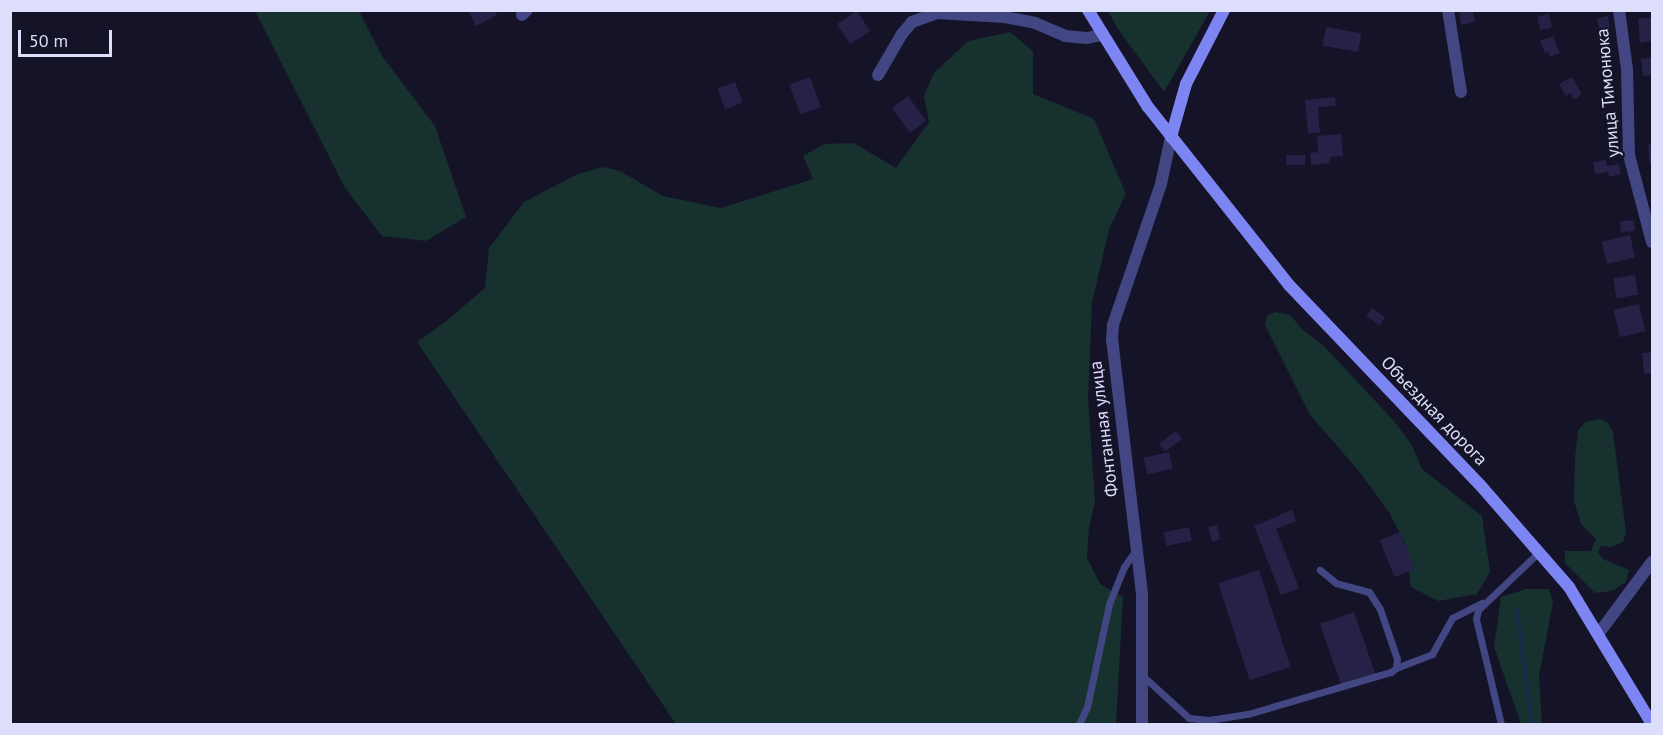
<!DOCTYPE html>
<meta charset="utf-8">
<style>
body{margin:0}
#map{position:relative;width:1663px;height:735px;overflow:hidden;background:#141328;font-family:"PT Sans",sans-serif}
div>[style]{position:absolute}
.green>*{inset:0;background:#16312e}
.stream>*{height:4px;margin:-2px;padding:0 2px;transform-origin:2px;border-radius:2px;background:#142e4a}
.building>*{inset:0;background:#252147;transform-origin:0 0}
.lane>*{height:7px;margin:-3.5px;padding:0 3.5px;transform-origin:3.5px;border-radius:3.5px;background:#424682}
.street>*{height:12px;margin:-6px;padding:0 6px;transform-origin:6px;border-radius:6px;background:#424682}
.secondary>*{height:12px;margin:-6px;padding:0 6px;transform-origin:6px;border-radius:6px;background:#7d85f3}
span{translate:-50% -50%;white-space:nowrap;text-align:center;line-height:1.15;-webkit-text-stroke:4.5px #141328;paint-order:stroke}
.street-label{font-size:18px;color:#ddddfc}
.frame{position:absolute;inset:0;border:12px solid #ddddfc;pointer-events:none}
.scale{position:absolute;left:18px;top:30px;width:94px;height:27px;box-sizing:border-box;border:3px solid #ddddfc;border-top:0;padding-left:8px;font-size:18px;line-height:21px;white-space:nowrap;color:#ddddfc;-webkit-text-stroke:4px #141328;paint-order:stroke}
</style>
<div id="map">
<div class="green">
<i style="clip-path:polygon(255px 11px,359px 11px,382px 56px,435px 126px,466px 217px,426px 241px,382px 236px,345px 188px)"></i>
<i style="clip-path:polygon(1108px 11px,1210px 11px,1164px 92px,1118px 29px)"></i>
<i style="clip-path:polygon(1010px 32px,1033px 51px,1033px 94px,1094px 119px,1126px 194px,1109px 229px,1092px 303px,1088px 398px,1095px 502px,1089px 528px,1087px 558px,1100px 584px,1123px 597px,1116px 724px,676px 724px,417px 342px,445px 322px,485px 288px,489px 248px,524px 202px,578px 174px,603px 167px,620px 171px,663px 196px,721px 208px,813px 179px,803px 156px,824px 144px,854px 143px,896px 168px,929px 122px,924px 96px,934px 73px,968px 41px)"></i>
<i style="clip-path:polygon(1275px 312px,1290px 315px,1303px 330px,1324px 346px,1394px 421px,1411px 444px,1422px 469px,1482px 516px,1490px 572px,1477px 594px,1438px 601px,1411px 587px,1406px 545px,1389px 512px,1358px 470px,1310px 415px,1265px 325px,1267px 316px)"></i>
<i style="clip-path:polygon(1601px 419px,1607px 422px,1613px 432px,1626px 533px,1623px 542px,1611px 547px,1601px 546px,1598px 552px,1603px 559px,1629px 570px,1626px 582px,1612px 591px,1595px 593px,1565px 563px,1565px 551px,1591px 551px,1596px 539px,1581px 524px,1574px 501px,1575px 457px,1578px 431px,1585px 422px)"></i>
<i style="clip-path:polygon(1526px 589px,1549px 589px,1553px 602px,1539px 676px,1542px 724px,1521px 724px,1494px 647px,1501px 597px)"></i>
</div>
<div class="stream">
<i style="left:1517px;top:610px;width:115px;rotate:82.5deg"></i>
</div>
<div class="building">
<i style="clip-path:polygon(472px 10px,494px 10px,497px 15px,476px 26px,469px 12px)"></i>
<i style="clip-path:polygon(1459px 10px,1473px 10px,1475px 22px,1461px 25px)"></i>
<i style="left:857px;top:11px;width:24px;height:24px;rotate:57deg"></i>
<i style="left:1549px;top:14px;width:14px;height:12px;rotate:78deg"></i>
<i style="left:1608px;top:16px;width:12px;height:11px;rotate:81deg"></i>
<i style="clip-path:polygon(1652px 17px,1652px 41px,1640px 43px,1638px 19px)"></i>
<i style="left:1326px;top:27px;width:36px;height:19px;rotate:10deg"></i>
<i style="clip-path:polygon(1553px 36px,1560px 53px,1550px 57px,1548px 52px,1545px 53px,1540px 41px)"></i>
<i style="clip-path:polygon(1652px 57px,1652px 75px,1643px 76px,1641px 59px)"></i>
<i style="left:810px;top:77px;width:32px;height:22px;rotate:70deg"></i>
<i style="clip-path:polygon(1572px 77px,1582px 94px,1574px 100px,1570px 93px,1566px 96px,1559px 84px)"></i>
<i style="left:735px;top:82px;width:22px;height:19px;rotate:69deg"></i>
<i style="left:908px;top:96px;width:31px;height:20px;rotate:54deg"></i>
<i style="clip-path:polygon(1335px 97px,1336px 106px,1318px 107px,1320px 133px,1308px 133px,1305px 100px)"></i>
<i style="clip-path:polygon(1341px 134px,1343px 156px,1330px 157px,1330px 163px,1311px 165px,1310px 153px,1318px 152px,1317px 136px)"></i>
<i style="clip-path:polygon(1648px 144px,1652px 144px,1652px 164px,1650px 164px)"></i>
<i style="left:1305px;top:155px;width:10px;height:19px;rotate:90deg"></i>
<i style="clip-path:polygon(1606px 160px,1607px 166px,1619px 164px,1621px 174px,1609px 177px,1608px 172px,1595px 174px,1593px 162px)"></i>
<i style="left:1634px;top:220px;width:11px;height:14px;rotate:85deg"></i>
<i style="left:1630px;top:235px;width:23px;height:29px;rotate:77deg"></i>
<i style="left:1635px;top:275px;width:20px;height:22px;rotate:81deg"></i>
<i style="left:1639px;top:304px;width:28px;height:26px;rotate:77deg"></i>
<i style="left:1372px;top:308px;width:16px;height:10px;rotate:35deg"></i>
<i style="clip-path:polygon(1652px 352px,1652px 373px,1644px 374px,1642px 353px)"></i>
<i style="left:1176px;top:431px;width:10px;height:21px;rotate:53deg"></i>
<i style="left:1169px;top:452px;width:17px;height:26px;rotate:77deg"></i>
<i style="clip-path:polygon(1292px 510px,1296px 521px,1276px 529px,1299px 588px,1281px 595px,1254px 526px)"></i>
<i style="clip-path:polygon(1217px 525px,1220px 539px,1212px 542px,1208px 527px)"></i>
<i style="left:1189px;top:527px;width:14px;height:26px;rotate:78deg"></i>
<i style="left:1400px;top:532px;width:40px;height:22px;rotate:68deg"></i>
<i style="left:1259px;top:570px;width:102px;height:43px;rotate:72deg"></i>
<i style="left:1354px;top:612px;width:67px;height:36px;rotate:71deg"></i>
</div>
<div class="lane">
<i style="left:1396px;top:668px;width:39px;rotate:-21deg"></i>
<i style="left:1432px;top:654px;width:41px;rotate:-60.9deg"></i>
<i style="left:1452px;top:618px;width:34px;rotate:-27deg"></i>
<i style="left:1144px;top:677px;width:61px;rotate:42.3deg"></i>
<i style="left:1189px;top:718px;width:20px;rotate:6deg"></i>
<i style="left:1209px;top:720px;width:39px;rotate:-9deg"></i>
<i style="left:1248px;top:714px;width:149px;rotate:-16.4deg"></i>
<i style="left:1391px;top:672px;width:6px;rotate:-39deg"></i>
<i style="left:1396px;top:668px;width:9px;rotate:-84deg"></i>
<i style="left:1397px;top:659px;width:53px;rotate:-108.8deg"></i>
<i style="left:1380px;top:609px;width:20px;rotate:-123deg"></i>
<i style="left:1369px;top:592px;width:34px;rotate:-165deg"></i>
<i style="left:1336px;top:583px;width:21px;rotate:-141deg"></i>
<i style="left:1079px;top:724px;width:19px;rotate:-65deg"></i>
<i style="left:1087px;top:707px;width:105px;rotate:-77.9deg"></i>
<i style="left:1109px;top:604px;width:40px;rotate:-68deg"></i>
<i style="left:1124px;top:567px;width:21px;rotate:-55deg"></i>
<i style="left:1501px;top:724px;width:108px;rotate:-103.4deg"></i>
<i style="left:1476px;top:619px;width:9px;rotate:-77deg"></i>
<i style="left:1478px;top:610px;width:86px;rotate:-43.6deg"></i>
</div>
<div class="street">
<i style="left:1448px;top:10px;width:83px;rotate:81deg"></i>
<i style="left:1619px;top:10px;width:60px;rotate:82.3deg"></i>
<i style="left:1627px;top:69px;width:86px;rotate:88.7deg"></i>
<i style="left:1629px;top:155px;width:90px;rotate:75.2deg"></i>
<i style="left:522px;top:15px;width:7px;rotate:-45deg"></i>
<i style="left:878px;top:75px;width:48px;rotate:-59.7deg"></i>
<i style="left:902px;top:34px;width:16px;rotate:-50deg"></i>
<i style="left:912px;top:22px;width:27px;rotate:-20deg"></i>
<i style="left:937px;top:13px;width:68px;rotate:3.4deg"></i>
<i style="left:1005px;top:17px;width:31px;rotate:11deg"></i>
<i style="left:1035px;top:23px;width:33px;rotate:23deg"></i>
<i style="left:1065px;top:36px;width:22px;rotate:5deg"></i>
<i style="left:1087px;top:38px;width:14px;rotate:-12deg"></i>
<i style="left:1599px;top:633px;width:89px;rotate:-53.3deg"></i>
<i style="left:1142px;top:724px;width:130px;rotate:-90deg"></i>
<i style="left:1142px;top:594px;width:256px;rotate:-96.7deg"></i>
<i style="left:1112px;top:340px;width:15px;rotate:-86deg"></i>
<i style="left:1113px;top:325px;width:149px;rotate:-71.2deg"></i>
<i style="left:1161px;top:184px;width:48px;rotate:-78deg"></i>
</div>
<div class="secondary">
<i style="left:1088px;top:10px;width:114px;rotate:58.3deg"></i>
<i style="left:1148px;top:107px;width:227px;rotate:51.6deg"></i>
<i style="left:1289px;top:285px;width:278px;rotate:46.3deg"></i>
<i style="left:1481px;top:486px;width:134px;rotate:48.9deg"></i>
<i style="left:1569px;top:587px;width:160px;rotate:58.8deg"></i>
<i style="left:1171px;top:137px;width:55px;rotate:-74.2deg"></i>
<i style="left:1186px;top:84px;width:83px;rotate:-62.8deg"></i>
</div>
<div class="street-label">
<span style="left:1608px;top:93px;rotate:-95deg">улица Тимонюка</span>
<span style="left:1434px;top:411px;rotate:46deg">Объездная дорога</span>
<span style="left:1104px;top:429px;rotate:-97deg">Фонтанная улица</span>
</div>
<div class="frame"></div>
<div class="scale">50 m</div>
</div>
